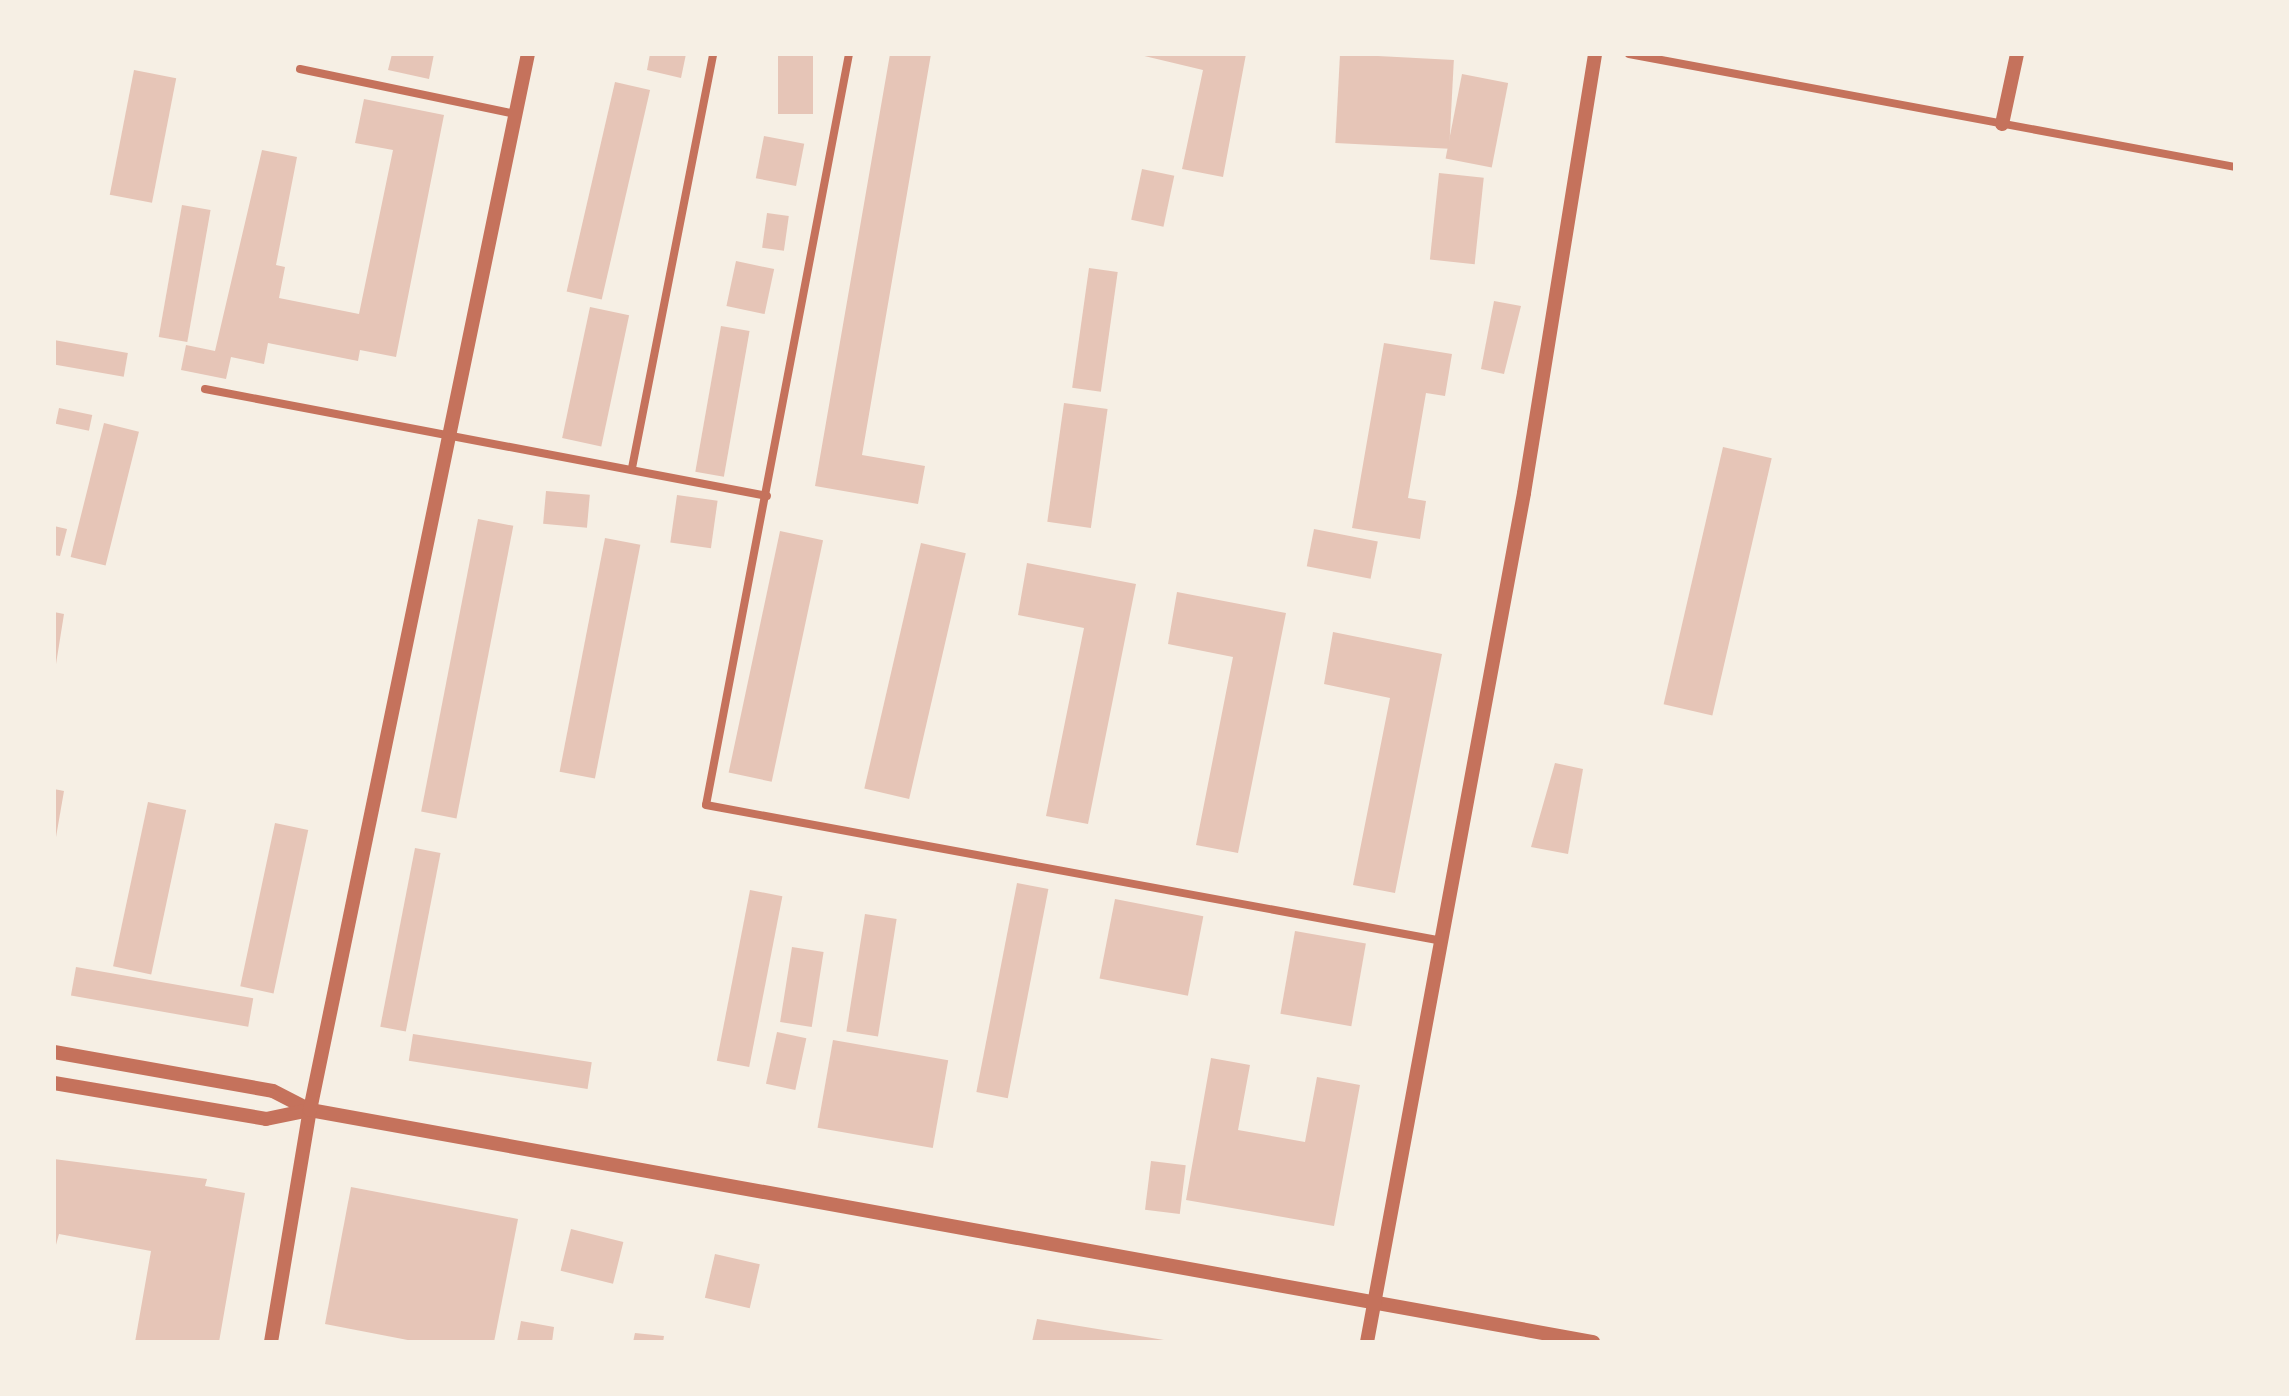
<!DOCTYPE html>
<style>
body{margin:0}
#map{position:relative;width:2289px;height:1396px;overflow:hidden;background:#f6efe4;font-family:"IBM Plex Sans",sans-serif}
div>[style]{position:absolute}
.building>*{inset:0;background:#e6c5b7;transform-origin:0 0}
.minor>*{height:8px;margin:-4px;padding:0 4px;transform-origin:4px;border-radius:4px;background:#c5725c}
.tertiary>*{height:14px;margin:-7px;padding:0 7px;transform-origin:7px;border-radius:7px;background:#c5725c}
span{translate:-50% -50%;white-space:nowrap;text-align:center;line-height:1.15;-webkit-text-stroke:6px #f6efe4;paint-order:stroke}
.frame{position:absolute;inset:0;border:56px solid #f6efe4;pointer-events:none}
</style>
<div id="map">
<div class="building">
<i style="clip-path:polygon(392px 54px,434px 54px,429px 79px,388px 70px)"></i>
<i style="clip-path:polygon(650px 54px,686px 54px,681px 78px,647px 70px)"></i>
<i style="left:778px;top:54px;width:35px;height:60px"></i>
<i style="clip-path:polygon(890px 54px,931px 54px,862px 455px,925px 466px,918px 504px,815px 486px)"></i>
<i style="clip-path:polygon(1246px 54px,1223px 177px,1182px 169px,1203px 70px,1136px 54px)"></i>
<i style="left:1340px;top:54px;width:114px;height:89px;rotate:3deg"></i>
<i style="left:134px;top:70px;width:43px;height:127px;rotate:11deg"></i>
<i style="left:1462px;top:74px;width:47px;height:86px;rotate:11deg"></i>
<i style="left:615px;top:82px;width:36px;height:215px;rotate:13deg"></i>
<i style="clip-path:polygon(364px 99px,444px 115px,396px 357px,360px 350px,358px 361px,268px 343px,264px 364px,231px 357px,226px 379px,181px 370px,186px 345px,215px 351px,262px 150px,297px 157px,276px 265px,285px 267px,279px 298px,359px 314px,393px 150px,355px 143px)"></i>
<i style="left:764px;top:136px;width:41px;height:43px;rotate:11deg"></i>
<i style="left:1142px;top:169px;width:33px;height:52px;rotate:12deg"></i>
<i style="left:1439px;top:173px;width:45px;height:87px;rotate:6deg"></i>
<i style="left:182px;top:205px;width:29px;height:134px;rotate:10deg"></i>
<i style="left:767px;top:213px;width:22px;height:35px;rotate:8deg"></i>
<i style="left:736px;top:261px;width:39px;height:46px;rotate:12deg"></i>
<i style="left:1089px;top:268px;width:29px;height:121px;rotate:8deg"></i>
<i style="clip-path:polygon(1494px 301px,1521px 306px,1504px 374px,1481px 369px)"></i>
<i style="left:590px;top:307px;width:40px;height:134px;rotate:12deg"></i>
<i style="left:721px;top:326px;width:29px;height:148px;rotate:10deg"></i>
<i style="left:54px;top:340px;width:75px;height:24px;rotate:10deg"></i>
<i style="clip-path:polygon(1384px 343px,1452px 354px,1445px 396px,1426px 393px,1408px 498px,1426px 501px,1420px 539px,1352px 528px)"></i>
<i style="left:1064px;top:403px;width:44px;height:120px;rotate:8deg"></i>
<i style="left:59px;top:408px;width:34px;height:16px;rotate:12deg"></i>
<i style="left:104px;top:423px;width:36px;height:138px;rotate:14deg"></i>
<i style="left:1723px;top:447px;width:50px;height:264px;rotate:13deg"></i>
<i style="left:546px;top:491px;width:44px;height:33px;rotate:5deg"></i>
<i style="left:677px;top:495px;width:41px;height:48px;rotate:8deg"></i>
<i style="left:478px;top:519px;width:36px;height:298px;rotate:11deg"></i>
<i style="clip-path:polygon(54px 526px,67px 529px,60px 556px,54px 555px)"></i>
<i style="left:1314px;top:529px;width:65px;height:38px;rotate:11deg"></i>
<i style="left:780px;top:531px;width:44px;height:247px;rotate:12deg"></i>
<i style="left:605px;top:538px;width:36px;height:238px;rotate:11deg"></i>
<i style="left:921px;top:543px;width:46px;height:252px;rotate:13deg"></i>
<i style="clip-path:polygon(1027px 563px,1136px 584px,1088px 824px,1046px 816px,1084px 628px,1018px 615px)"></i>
<i style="clip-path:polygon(1177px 592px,1286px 613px,1238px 853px,1196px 845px,1233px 657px,1168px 644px)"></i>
<i style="clip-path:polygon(54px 612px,64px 614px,56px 664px,54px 663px)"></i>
<i style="clip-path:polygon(1333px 632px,1442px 654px,1395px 893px,1353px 885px,1390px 698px,1324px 684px)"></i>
<i style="clip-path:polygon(1555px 763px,1583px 769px,1568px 854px,1531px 847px)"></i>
<i style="clip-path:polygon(54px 789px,64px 791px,56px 837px,54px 837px)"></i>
<i style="left:148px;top:802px;width:39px;height:168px;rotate:12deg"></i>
<i style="left:275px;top:823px;width:34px;height:167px;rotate:12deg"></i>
<i style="left:415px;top:848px;width:26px;height:182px;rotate:11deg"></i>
<i style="left:1017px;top:883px;width:32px;height:213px;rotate:11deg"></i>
<i style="left:750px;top:890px;width:33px;height:174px;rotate:11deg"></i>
<i style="left:1115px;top:899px;width:90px;height:81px;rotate:11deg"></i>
<i style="left:865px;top:914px;width:32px;height:119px;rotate:9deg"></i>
<i style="left:1295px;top:931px;width:72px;height:84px;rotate:10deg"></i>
<i style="left:792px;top:947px;width:32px;height:76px;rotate:9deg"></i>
<i style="left:76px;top:967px;width:180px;height:29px;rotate:10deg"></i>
<i style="left:777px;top:1032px;width:30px;height:53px;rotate:12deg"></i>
<i style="left:413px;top:1034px;width:181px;height:27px;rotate:9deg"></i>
<i style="left:833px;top:1040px;width:117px;height:89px;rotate:10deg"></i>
<i style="clip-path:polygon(1211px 1058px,1250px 1065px,1238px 1130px,1305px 1142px,1317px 1077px,1360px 1085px,1334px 1226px,1186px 1200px)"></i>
<i style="clip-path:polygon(54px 1159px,207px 1179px,205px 1186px,245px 1193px,219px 1342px,135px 1342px,151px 1251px,59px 1234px,54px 1252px)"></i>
<i style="left:1151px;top:1161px;width:35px;height:49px;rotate:7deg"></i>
<i style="clip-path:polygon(351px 1187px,518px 1219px,494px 1342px,418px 1342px,325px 1324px)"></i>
<i style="left:571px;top:1229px;width:54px;height:43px;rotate:14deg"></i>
<i style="left:715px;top:1254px;width:46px;height:45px;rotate:13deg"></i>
<i style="clip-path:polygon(1037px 1319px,1164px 1340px,1164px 1342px,1032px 1342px)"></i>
<i style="clip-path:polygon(521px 1321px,554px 1327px,552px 1342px,517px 1342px)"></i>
<i style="clip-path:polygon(635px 1333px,664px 1336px,663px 1342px,633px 1342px)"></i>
</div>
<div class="minor">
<i style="left:849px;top:54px;width:764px;rotate:100.78deg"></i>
<i style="left:706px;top:805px;width:749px;rotate:10.46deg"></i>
<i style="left:1629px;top:54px;width:616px;rotate:10.56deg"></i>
<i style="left:300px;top:69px;width:221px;rotate:11.8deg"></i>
<i style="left:205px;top:389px;width:572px;rotate:10.78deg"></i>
<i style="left:632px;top:468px;width:422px;rotate:-78.9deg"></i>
</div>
<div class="tertiary">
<i style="left:2002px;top:124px;width:72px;rotate:-77.9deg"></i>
<i style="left:54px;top:1052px;width:222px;rotate:10.1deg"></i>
<i style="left:273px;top:1091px;width:42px;rotate:27.2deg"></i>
<i style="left:310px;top:1110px;width:1304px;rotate:10.25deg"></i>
<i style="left:54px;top:1083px;width:215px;rotate:9.6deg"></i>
<i style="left:266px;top:1119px;width:45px;rotate:-11.6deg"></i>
<i style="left:271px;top:1342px;width:235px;rotate:-80.5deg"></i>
<i style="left:310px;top:1110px;width:1078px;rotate:-78.34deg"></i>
<i style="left:1367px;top:1342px;width:863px;rotate:-79.52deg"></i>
<i style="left:1524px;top:493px;width:445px;rotate:-80.8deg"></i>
</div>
<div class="frame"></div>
</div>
